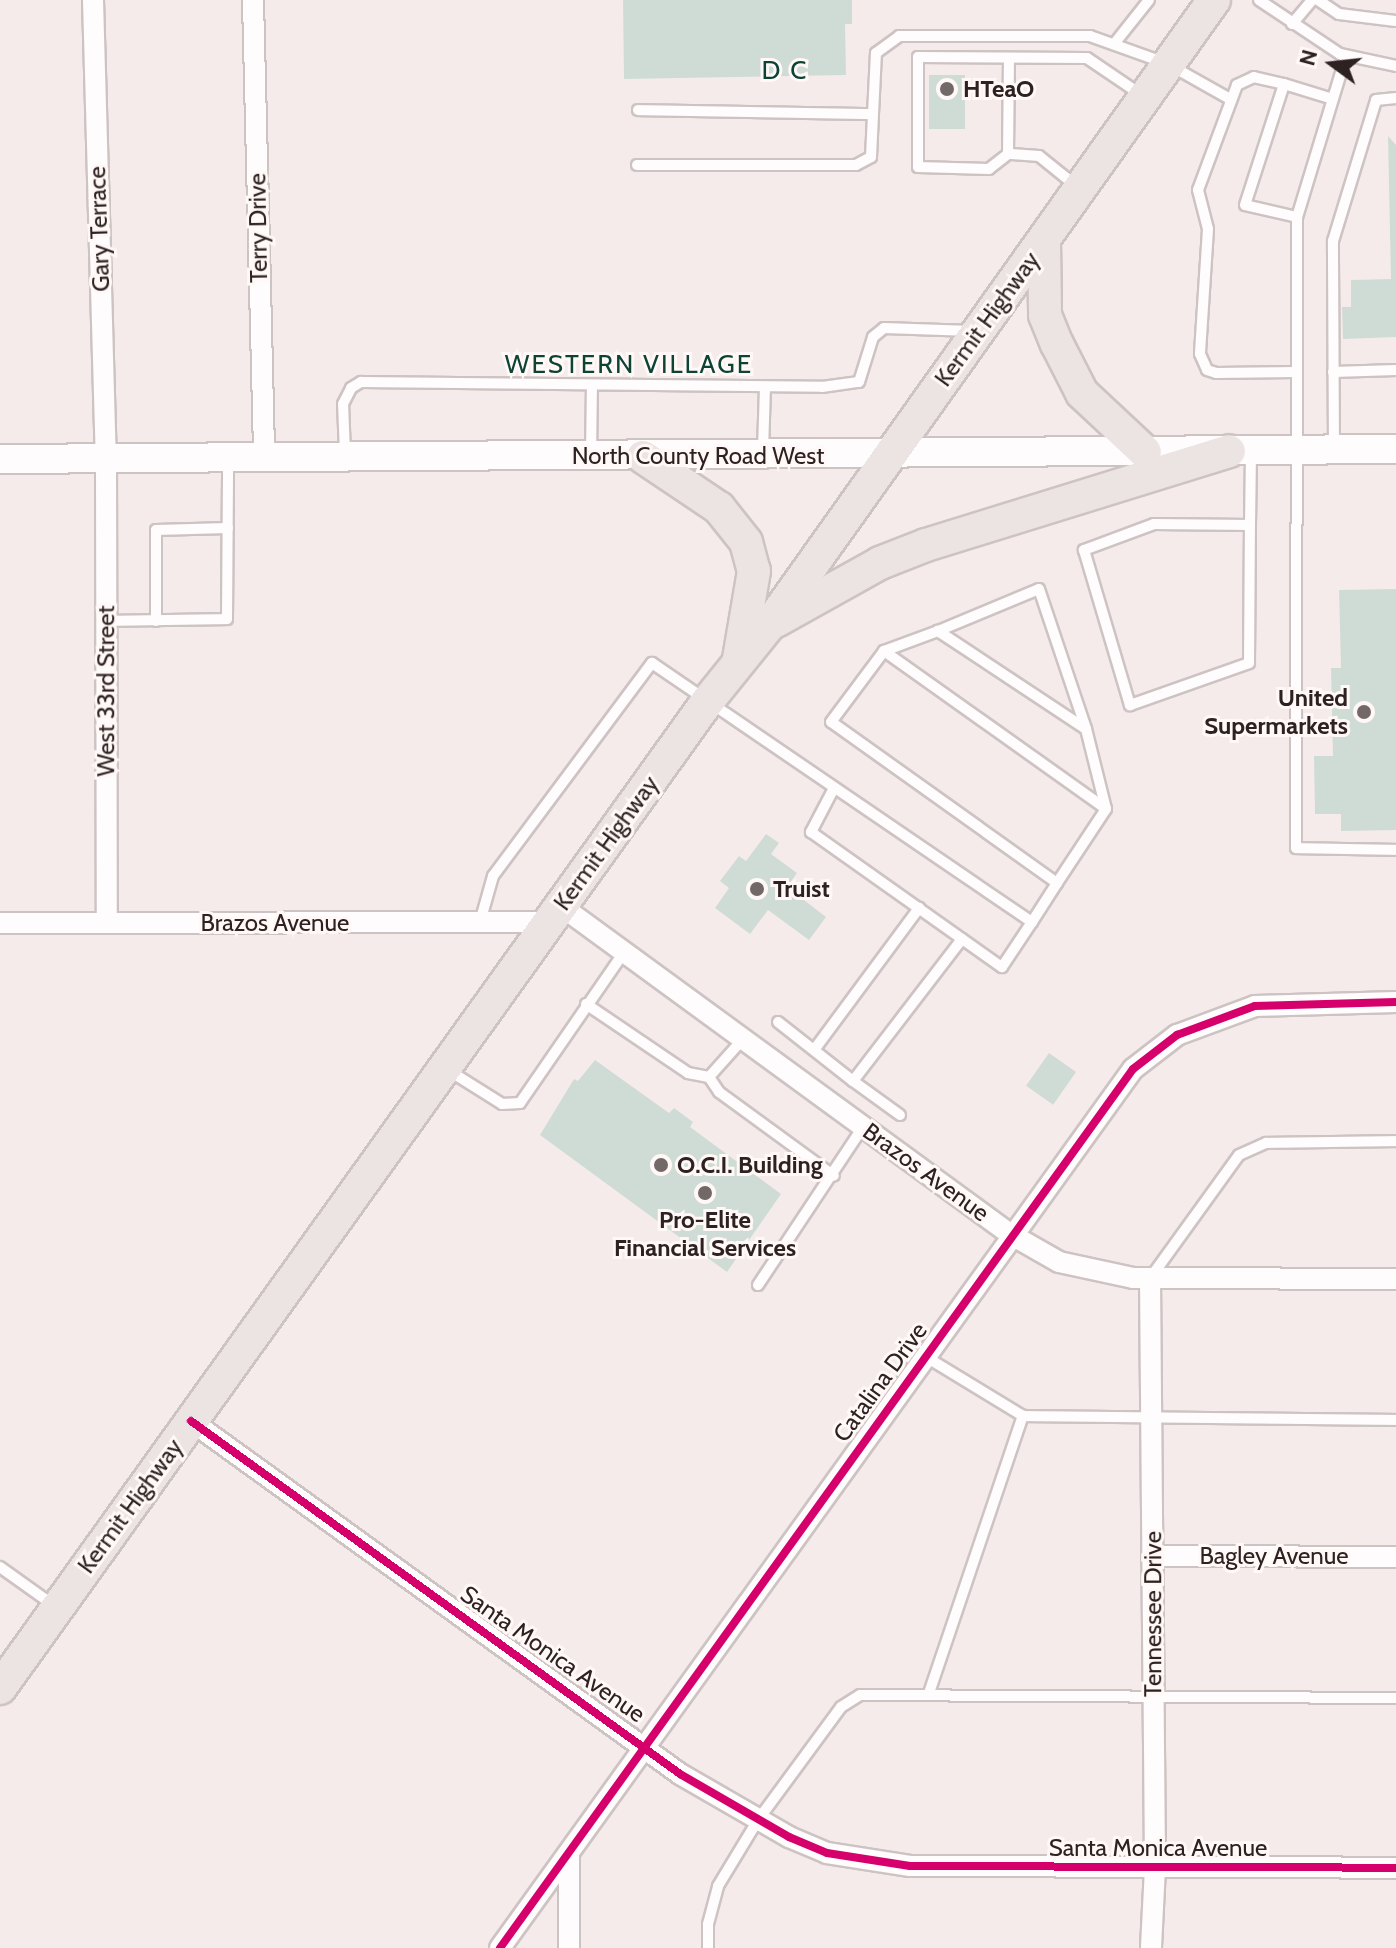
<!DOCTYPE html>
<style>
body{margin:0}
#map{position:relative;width:1396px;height:1948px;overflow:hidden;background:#f6ebeb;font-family:Cabin,sans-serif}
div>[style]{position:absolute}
.building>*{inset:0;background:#cfdcd6;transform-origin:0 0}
.roads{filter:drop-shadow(2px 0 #cec3c3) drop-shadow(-2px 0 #cec3c3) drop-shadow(0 2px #cec3c3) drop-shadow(0 -2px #cec3c3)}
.lane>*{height:10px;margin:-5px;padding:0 5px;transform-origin:5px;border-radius:5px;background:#fefcfc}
.street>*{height:20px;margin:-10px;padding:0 10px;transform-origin:10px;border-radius:10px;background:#fefcfc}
.secondary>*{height:28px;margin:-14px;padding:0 14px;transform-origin:14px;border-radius:14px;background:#fefcfc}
.primary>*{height:32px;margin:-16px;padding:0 16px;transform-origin:16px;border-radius:16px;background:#ece3e3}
.cycleway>*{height:8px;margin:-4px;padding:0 4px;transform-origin:4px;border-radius:4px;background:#d6006c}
.dots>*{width:22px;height:22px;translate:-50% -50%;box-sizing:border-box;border:4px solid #fff8f7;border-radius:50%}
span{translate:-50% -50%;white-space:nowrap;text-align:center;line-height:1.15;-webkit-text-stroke:6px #fff8f7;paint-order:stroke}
.poi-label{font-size:24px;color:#2d2121;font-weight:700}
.left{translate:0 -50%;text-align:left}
.right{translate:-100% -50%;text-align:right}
.street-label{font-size:24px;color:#2d2121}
.neighbourhood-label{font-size:26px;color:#0d4335;letter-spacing:2px}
.north{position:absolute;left:1292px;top:24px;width:80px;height:80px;-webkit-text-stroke:6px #fff8f7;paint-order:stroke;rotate:285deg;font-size:22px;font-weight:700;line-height:32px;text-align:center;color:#2d2121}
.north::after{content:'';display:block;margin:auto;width:28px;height:36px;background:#2d2121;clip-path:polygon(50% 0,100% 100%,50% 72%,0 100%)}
</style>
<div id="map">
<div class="building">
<i style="clip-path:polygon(623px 0,852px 0,852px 24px,845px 24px,846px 75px,624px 79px)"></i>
<i style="left:929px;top:75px;width:36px;height:54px"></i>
<i style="clip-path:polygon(1388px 136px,1396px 145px,1396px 337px,1343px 339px,1342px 307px,1351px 307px,1351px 280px,1391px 279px)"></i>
<i style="clip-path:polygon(1396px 589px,1396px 830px,1341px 831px,1341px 814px,1315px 814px,1314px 756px,1333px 756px,1331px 668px,1341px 668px,1339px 590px)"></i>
<i style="clip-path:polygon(766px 834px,779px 843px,771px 854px,797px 873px,787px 887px,826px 917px,809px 940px,768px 910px,750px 934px,715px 908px,729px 888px,720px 881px,739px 856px,746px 861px)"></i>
<i style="left:1049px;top:1053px;width:33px;height:40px;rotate:35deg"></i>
<i style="clip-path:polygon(595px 1060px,669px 1113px,674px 1108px,693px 1122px,690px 1127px,781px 1194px,727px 1272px,540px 1135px,574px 1079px,578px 1081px)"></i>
</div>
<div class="roads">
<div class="lane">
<i style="left:1259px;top:0;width:97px;rotate:33.7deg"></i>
<i style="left:1340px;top:54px;width:57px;rotate:12.1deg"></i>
<i style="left:1318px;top:0;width:25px;rotate:34deg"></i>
<i style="left:1339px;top:14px;width:57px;rotate:7deg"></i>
<i style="left:1292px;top:24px;width:31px;rotate:-50deg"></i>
<i style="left:1114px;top:44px;width:56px;rotate:-51.5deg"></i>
<i style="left:1346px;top:56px;width:168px;rotate:106.9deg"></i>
<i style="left:1297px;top:217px;width:631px;rotate:90.09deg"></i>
<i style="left:1296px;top:848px;width:100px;rotate:1.1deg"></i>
<i style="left:1284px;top:84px;width:31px;rotate:-167deg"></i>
<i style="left:1254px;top:77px;width:19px;rotate:155deg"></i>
<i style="left:1237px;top:85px;width:112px;rotate:110.4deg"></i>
<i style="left:1198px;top:190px;width:40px;rotate:75.6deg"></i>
<i style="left:1208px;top:229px;width:125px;rotate:93.7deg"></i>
<i style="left:1200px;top:354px;width:17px;rotate:66deg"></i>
<i style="left:1207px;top:370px;width:9px;rotate:18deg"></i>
<i style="left:1216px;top:373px;width:79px;rotate:-0.7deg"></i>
<i style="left:638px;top:110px;width:235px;rotate:1deg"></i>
<i style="left:873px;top:114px;width:61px;rotate:-87.2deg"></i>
<i style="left:876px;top:53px;width:29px;rotate:-36deg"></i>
<i style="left:899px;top:36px;width:191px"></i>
<i style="left:1090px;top:36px;width:83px;rotate:19.7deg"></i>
<i style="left:1168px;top:64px;width:71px;rotate:29.4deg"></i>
<i style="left:1008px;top:154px;width:96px;rotate:-89.4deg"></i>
<i style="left:637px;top:165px;width:219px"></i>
<i style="left:856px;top:165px;width:17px;rotate:-28deg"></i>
<i style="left:871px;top:157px;width:43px;rotate:-87.3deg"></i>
<i style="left:1075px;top:185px;width:46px;rotate:-141.1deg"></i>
<i style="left:1039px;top:156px;width:31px;rotate:-176deg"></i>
<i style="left:1008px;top:154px;width:24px;rotate:142deg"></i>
<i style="left:989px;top:169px;width:71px;rotate:-178.4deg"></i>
<i style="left:918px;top:167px;width:110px;rotate:-90deg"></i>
<i style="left:918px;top:57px;width:169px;rotate:0.3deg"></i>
<i style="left:1087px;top:58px;width:64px;rotate:34.2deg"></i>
<i style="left:1297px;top:217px;width:53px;rotate:-167deg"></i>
<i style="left:1245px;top:205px;width:127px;rotate:-72.1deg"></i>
<i style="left:1284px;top:84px;width:51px;rotate:17deg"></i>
<i style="left:1333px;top:372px;width:63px;rotate:-1.8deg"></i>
<i style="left:1334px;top:448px;width:207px;rotate:-90.3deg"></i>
<i style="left:1333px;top:241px;width:147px;rotate:-73deg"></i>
<i style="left:1376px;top:100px;width:20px;rotate:-6deg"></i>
<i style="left:763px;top:450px;width:63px;rotate:-88.2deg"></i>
<i style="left:345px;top:453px;width:49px;rotate:-92.3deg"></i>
<i style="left:343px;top:404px;width:18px;rotate:-63deg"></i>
<i style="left:351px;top:388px;width:12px;rotate:-31deg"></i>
<i style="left:361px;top:382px;width:461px;rotate:0.6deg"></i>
<i style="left:822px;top:387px;width:37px;rotate:-8deg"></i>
<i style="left:859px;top:382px;width:47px;rotate:-72.7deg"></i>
<i style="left:873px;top:337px;width:14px;rotate:-39deg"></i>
<i style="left:884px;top:328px;width:88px;rotate:2deg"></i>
<i style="left:591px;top:455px;width:70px;rotate:-89.2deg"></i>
<i style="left:1250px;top:525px;width:96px;rotate:-179.4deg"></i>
<i style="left:1154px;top:524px;width:75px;rotate:159.6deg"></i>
<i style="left:1084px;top:550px;width:162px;rotate:73.5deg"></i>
<i style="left:1130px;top:705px;width:126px;rotate:-19.4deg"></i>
<i style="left:1249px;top:663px;width:138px;rotate:-89.6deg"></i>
<i style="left:1250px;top:525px;width:72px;rotate:-89.2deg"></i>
<i style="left:106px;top:621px;width:121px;rotate:-0.9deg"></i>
<i style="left:227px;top:619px;width:161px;rotate:-89.6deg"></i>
<i style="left:156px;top:621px;width:91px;rotate:-90deg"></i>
<i style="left:156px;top:530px;width:72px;rotate:-1.6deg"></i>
<i style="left:884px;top:651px;width:58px;rotate:-20.3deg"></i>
<i style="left:834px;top:788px;width:50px;rotate:117.6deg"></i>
<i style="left:811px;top:832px;width:234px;rotate:35.3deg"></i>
<i style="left:1002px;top:967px;width:54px;rotate:-56.3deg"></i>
<i style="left:1057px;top:883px;width:89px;rotate:-56.5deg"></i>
<i style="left:480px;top:922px;width:48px;rotate:-74.2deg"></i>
<i style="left:493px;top:876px;width:266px;rotate:-53.3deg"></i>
<i style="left:652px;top:663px;width:460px;rotate:34.3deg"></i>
<i style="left:1032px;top:922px;width:46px;rotate:-57.3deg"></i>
<i style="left:1057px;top:883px;width:277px;rotate:-144.5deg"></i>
<i style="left:831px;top:722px;width:89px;rotate:-53.3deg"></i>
<i style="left:884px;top:651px;width:272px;rotate:35.4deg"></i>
<i style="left:1106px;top:809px;width:82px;rotate:-104deg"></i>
<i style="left:1086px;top:729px;width:178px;rotate:-146.5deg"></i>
<i style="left:938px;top:631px;width:109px;rotate:-22.6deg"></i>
<i style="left:1039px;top:589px;width:148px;rotate:71.4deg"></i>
<i style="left:586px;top:1004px;width:123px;rotate:34.1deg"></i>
<i style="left:688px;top:1073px;width:21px;rotate:11deg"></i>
<i style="left:709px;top:1077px;width:51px;rotate:-48.2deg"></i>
<i style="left:778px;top:1022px;width:95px;rotate:38.2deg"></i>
<i style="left:853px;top:1081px;width:179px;rotate:-52.5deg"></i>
<i style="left:814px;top:1050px;width:177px;rotate:-53.5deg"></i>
<i style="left:448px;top:1070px;width:64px;rotate:32.2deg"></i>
<i style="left:502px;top:1104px;width:18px;rotate:-3deg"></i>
<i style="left:520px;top:1103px;width:183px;rotate:-55.4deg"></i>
<i style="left:709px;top:1077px;width:18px;rotate:56deg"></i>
<i style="left:719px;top:1092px;width:142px;rotate:36.1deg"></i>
<i style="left:853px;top:1081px;width:58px;rotate:35.9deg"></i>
<i style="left:1151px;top:1277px;width:150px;rotate:-54.2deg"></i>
<i style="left:1239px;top:1155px;width:30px;rotate:-24deg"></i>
<i style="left:1266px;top:1143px;width:130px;rotate:-0.9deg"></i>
<i style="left:758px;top:1285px;width:190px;rotate:-56.4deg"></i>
<i style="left:923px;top:1355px;width:117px;rotate:31.4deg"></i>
<i style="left:1023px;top:1416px;width:373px;rotate:0.6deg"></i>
<i style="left:0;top:1567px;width:69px;rotate:35.5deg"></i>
<i style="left:929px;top:1693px;width:293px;rotate:-71.3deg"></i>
<i style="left:708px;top:1948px;width:24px;rotate:-90deg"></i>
<i style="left:708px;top:1924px;width:39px;rotate:-75deg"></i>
<i style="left:718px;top:1886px;width:77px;rotate:-58.8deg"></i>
<i style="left:758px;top:1820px;width:140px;rotate:-53.7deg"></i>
<i style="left:841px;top:1707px;width:22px;rotate:-32deg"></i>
<i style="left:860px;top:1695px;width:536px;rotate:0.32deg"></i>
</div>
<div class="street">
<i style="left:93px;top:0;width:458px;rotate:88.4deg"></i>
<i style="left:106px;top:458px;width:465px;rotate:89.9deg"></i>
<i style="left:253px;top:0;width:457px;rotate:88.6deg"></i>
<i style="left:561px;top:906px;width:556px;rotate:36.15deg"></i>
<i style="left:1010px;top:1234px;width:56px;rotate:29.7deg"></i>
<i style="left:1059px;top:1262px;width:76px;rotate:12.2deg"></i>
<i style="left:1133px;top:1278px;width:263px;rotate:0.2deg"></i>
<i style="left:0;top:923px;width:549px;rotate:-0.1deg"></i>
<i style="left:1150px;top:1279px;width:589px;rotate:89.51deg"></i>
<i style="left:1155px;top:1868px;width:80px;rotate:92.9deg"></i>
<i style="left:191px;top:1421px;width:603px;rotate:35.82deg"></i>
<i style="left:680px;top:1774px;width:126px;rotate:30deg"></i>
<i style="left:789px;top:1837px;width:41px;rotate:22.8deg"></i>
<i style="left:827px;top:1853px;width:84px;rotate:8.9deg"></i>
<i style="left:910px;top:1866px;width:486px;rotate:0.2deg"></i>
<i style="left:1152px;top:1556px;width:244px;rotate:0.2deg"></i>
<i style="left:500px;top:1948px;width:1083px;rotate:-54.24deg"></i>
<i style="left:1133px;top:1069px;width:56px;rotate:-37.7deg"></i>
<i style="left:1177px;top:1035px;width:83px;rotate:-20.4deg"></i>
<i style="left:1255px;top:1006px;width:141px;rotate:-1.6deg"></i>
<i style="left:569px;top:1948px;width:94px;rotate:-90deg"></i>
</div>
<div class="secondary">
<i style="left:0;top:459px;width:1396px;rotate:-0.41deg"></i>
</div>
<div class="primary">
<i style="left:1044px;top:240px;width:75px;rotate:89.2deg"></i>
<i style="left:1045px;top:315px;width:31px;rotate:68deg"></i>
<i style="left:1057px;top:344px;width:55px;rotate:63deg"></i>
<i style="left:1082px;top:393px;width:86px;rotate:43.1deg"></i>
<i style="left:643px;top:457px;width:92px;rotate:33.9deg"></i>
<i style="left:719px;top:508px;width:43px;rotate:51.5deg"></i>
<i style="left:746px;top:542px;width:30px;rotate:75deg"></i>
<i style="left:754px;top:571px;width:89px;rotate:99.7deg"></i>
<i style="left:776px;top:621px;width:119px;rotate:-29.1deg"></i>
<i style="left:880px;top:563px;width:49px;rotate:-21.4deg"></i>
<i style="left:926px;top:545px;width:317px;rotate:-17.2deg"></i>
<i style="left:0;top:1688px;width:1213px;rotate:-54.36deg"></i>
<i style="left:707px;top:702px;width:100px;rotate:-51.1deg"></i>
<i style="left:770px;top:624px;width:766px;rotate:-54.57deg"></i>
</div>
</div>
<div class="cycleway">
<i style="left:191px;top:1421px;width:603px;rotate:35.82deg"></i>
<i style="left:680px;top:1774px;width:126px;rotate:30deg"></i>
<i style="left:789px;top:1837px;width:41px;rotate:22.8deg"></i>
<i style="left:827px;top:1853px;width:84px;rotate:8.9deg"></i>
<i style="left:910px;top:1866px;width:486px;rotate:0.2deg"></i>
<i style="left:500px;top:1948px;width:1083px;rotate:-54.24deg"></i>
<i style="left:1133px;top:1069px;width:56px;rotate:-37.7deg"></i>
<i style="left:1177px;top:1035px;width:83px;rotate:-20.4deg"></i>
<i style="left:1255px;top:1006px;width:141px;rotate:-1.6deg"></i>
</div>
<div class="dots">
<i style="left:947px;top:89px;background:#736868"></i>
<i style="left:1364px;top:712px;background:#736868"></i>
<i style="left:757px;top:889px;background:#736868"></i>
<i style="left:661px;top:1165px;background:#736868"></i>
<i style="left:705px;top:1193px;background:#736868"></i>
</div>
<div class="poi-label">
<span class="left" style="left:963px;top:89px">HTeaO</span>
<span class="right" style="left:1348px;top:712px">United<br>Supermarkets</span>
<span class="left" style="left:773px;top:889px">Truist</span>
<span class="left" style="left:677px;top:1165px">O.C.I. Building</span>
<span style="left:705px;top:1234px">Pro-Elite<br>Financial Services</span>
</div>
<div class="street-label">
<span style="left:258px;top:228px;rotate:-91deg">Terry Drive</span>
<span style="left:99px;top:229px;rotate:-92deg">Gary Terrace</span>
<span style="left:987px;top:319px;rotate:-54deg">Kermit Highway</span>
<span style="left:698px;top:456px">North County Road West</span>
<span style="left:106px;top:691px;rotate:-90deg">West 33rd Street</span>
<span style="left:606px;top:843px;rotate:-54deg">Kermit Highway</span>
<span style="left:275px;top:923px">Brazos Avenue</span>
<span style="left:926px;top:1172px;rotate:36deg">Brazos Avenue</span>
<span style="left:880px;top:1382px;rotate:-54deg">Catalina Drive</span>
<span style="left:130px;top:1506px;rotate:-54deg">Kermit Highway</span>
<span style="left:1274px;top:1556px">Bagley Avenue</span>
<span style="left:1153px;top:1614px;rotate:-90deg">Tennessee Drive</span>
<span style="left:553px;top:1654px;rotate:35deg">Santa Monica Avenue</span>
<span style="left:1158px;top:1848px">Santa Monica Avenue</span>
</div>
<div class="neighbourhood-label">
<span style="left:785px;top:71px">D C</span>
<span style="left:629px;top:365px">WESTERN VILLAGE</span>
</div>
<div class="north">N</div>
</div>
